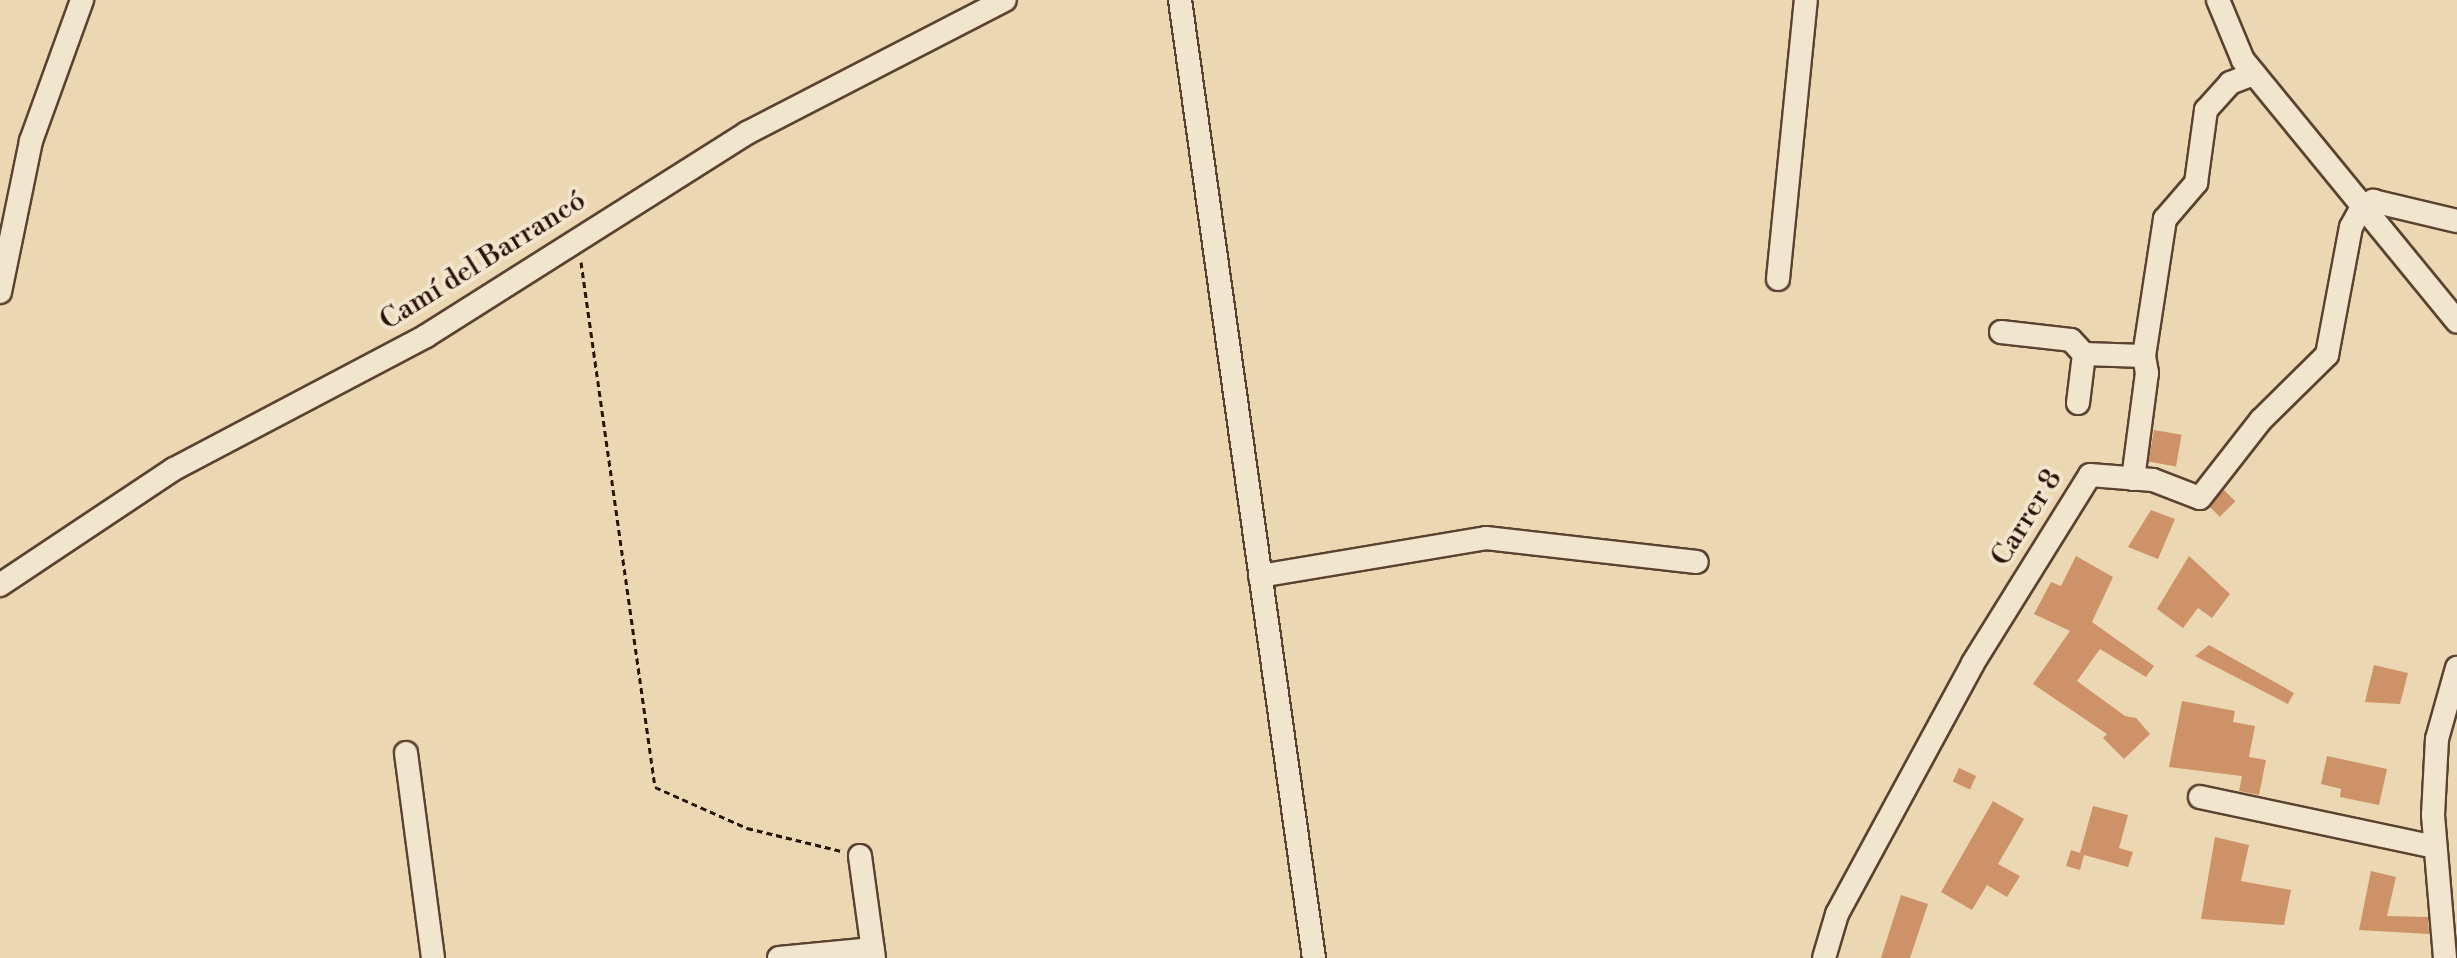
<!DOCTYPE html>
<meta charset="utf-8">
<style>
body{margin:0}
#map{position:relative;width:2457px;height:958px;overflow:hidden;background:#ebd7b2;font-family:"Libre Bodoni",serif}
div>[style]{position:absolute}
.building>*{inset:0;background:#cd9267;transform-origin:0 0}
.path>*{height:3px;margin-top:-1.5px;transform-origin:0;background:repeating-linear-gradient(90deg,#2b1005 0 6px,transparent 0 10px)}
.roads{filter:drop-shadow(2px 0 #5b4230) drop-shadow(-2px 0 #5b4230) drop-shadow(0 2px #5b4230) drop-shadow(0 -2px #5b4230)}
.minor>*{height:22px;margin:-11px;padding:0 11px;transform-origin:11px;border-radius:11px;background:#f2e5cd}
span{translate:-50% -50%;white-space:nowrap;text-align:center;line-height:1.15;-webkit-text-stroke:8px #f2e5cd;paint-order:stroke}
.street-label{font-size:28px;color:#2b1005}
</style>
<div id="map">
<div class="building">
<i style="left:2154px;top:430px;width:28px;height:32px;rotate:10deg"></i>
<i style="left:2224px;top:490px;width:16px;height:22px;rotate:45deg"></i>
<i style="clip-path:polygon(2151px 510px,2175px 519px,2158px 559px,2128px 547px)"></i>
<i style="clip-path:polygon(2076px 556px,2113px 577px,2092px 622px,2154px 666px,2146px 677px,2100px 649px,2077px 681px,2125px 716px,2136px 718px,2150px 734px,2124px 759px,2103px 738px,2107px 734px,2033px 684px,2070px 631px,2034px 614px,2051px 582px,2061px 586px)"></i>
<i style="clip-path:polygon(2189px 556px,2230px 594px,2212px 618px,2198px 608px,2183px 628px,2157px 609px)"></i>
<i style="clip-path:polygon(2209px 645px,2294px 693px,2288px 704px,2195px 656px)"></i>
<i style="clip-path:polygon(2374px 665px,2408px 673px,2400px 704px,2365px 702px)"></i>
<i style="clip-path:polygon(2182px 701px,2235px 711px,2233px 722px,2255px 726px,2249px 757px,2266px 760px,2259px 795px,2239px 791px,2242px 776px,2169px 767px)"></i>
<i style="clip-path:polygon(2327px 756px,2387px 769px,2379px 805px,2340px 797px,2341px 789px,2321px 784px)"></i>
<i style="left:1959px;top:768px;width:19px;height:15px;rotate:25deg"></i>
<i style="clip-path:polygon(1993px 801px,2024px 819px,1998px 864px,2020px 876px,2007px 897px,1987px 885px,1972px 910px,1941px 892px)"></i>
<i style="clip-path:polygon(2093px 806px,2128px 815px,2119px 848px,2133px 852px,2128px 867px,2084px 855px,2080px 870px,2066px 866px,2071px 850px,2080px 853px)"></i>
<i style="clip-path:polygon(2215px 837px,2249px 845px,2241px 881px,2291px 890px,2284px 925px,2201px 919px)"></i>
<i style="clip-path:polygon(2371px 871px,2396px 877px,2387px 916px,2428px 917px,2429px 934px,2359px 930px)"></i>
<i style="clip-path:polygon(1901px 895px,1928px 904px,1910px 958px,1881px 958px)"></i>
</div>
<div class="path">
<i style="left:581px;top:262px;width:530px;rotate:81.98deg"></i>
<i style="left:655px;top:787px;width:101px;rotate:24deg"></i>
<i style="left:747px;top:828px;width:97px;rotate:13.7deg"></i>
</div>
<div class="roads">
<div class="minor">
<i style="left:1180px;top:0;width:967px;rotate:82.04deg"></i>
<i style="left:2218px;top:0;width:65px;rotate:67.4deg"></i>
<i style="left:2243px;top:60px;width:338px;rotate:50.7deg"></i>
<i style="left:1778px;top:279px;width:280px;rotate:-84.3deg"></i>
<i style="left:0;top:292px;width:154px;rotate:-78.4deg"></i>
<i style="left:31px;top:141px;width:150px;rotate:-70.1deg"></i>
<i style="left:2001px;top:332px;width:70px;rotate:6.5deg"></i>
<i style="left:2071px;top:340px;width:19px;rotate:47deg"></i>
<i style="left:2084px;top:354px;width:60px;rotate:1.9deg"></i>
<i style="left:2144px;top:356px;width:139px;rotate:-81.3deg"></i>
<i style="left:2165px;top:219px;width:48px;rotate:-49.3deg"></i>
<i style="left:2196px;top:183px;width:74px;rotate:-82.2deg"></i>
<i style="left:2206px;top:110px;width:36px;rotate:-48deg"></i>
<i style="left:2230px;top:83px;width:26px;rotate:-21deg"></i>
<i style="left:2078px;top:403px;width:49px;rotate:-83deg"></i>
<i style="left:2133px;top:479px;width:107px;rotate:-82.5deg"></i>
<i style="left:2147px;top:373px;width:17px;rotate:-100deg"></i>
<i style="left:1260px;top:576px;width:229px;rotate:-9.5deg"></i>
<i style="left:1486px;top:538px;width:212px;rotate:6.5deg"></i>
<i style="left:0;top:585px;width:209px;rotate:-33.7deg"></i>
<i style="left:174px;top:469px;width:285px;rotate:-27.8deg"></i>
<i style="left:426px;top:336px;width:380px;rotate:-32.3deg"></i>
<i style="left:747px;top:133px;width:290px;rotate:-27.3deg"></i>
<i style="left:406px;top:753px;width:207px;rotate:82.5deg"></i>
<i style="left:2200px;top:797px;width:240px;rotate:12deg"></i>
<i style="left:860px;top:856px;width:103px;rotate:82.2deg"></i>
<i style="left:779px;top:958px;width:94px;rotate:-5.5deg"></i>
<i style="left:1824px;top:958px;width:46px;rotate:-73.5deg"></i>
<i style="left:1837px;top:914px;width:285px;rotate:-61.5deg"></i>
<i style="left:1973px;top:663px;width:221px;rotate:-58.1deg"></i>
<i style="left:2090px;top:475px;width:63px;rotate:4.5deg"></i>
<i style="left:2153px;top:480px;width:50px;rotate:21deg"></i>
<i style="left:2200px;top:498px;width:99px;rotate:-52deg"></i>
<i style="left:2261px;top:420px;width:93px;rotate:-44.6deg"></i>
<i style="left:2327px;top:355px;width:130px;rotate:-79.4deg"></i>
<i style="left:2351px;top:227px;width:23px;rotate:-61deg"></i>
<i style="left:2362px;top:207px;width:13px;rotate:-29deg"></i>
<i style="left:2373px;top:201px;width:86px;rotate:13.4deg"></i>
<i style="left:2445px;top:958px;width:144px;rotate:-94.8deg"></i>
<i style="left:2433px;top:815px;width:76px;rotate:-87deg"></i>
<i style="left:2437px;top:739px;width:74px;rotate:-74.3deg"></i>
</div>
</div>
<div class="street-label">
<span style="left:483px;top:261px;rotate:-32deg">Camí del Barrancó</span>
<span style="left:2027px;top:518px;rotate:-58deg">Carrer 8</span>
</div>
</div>
